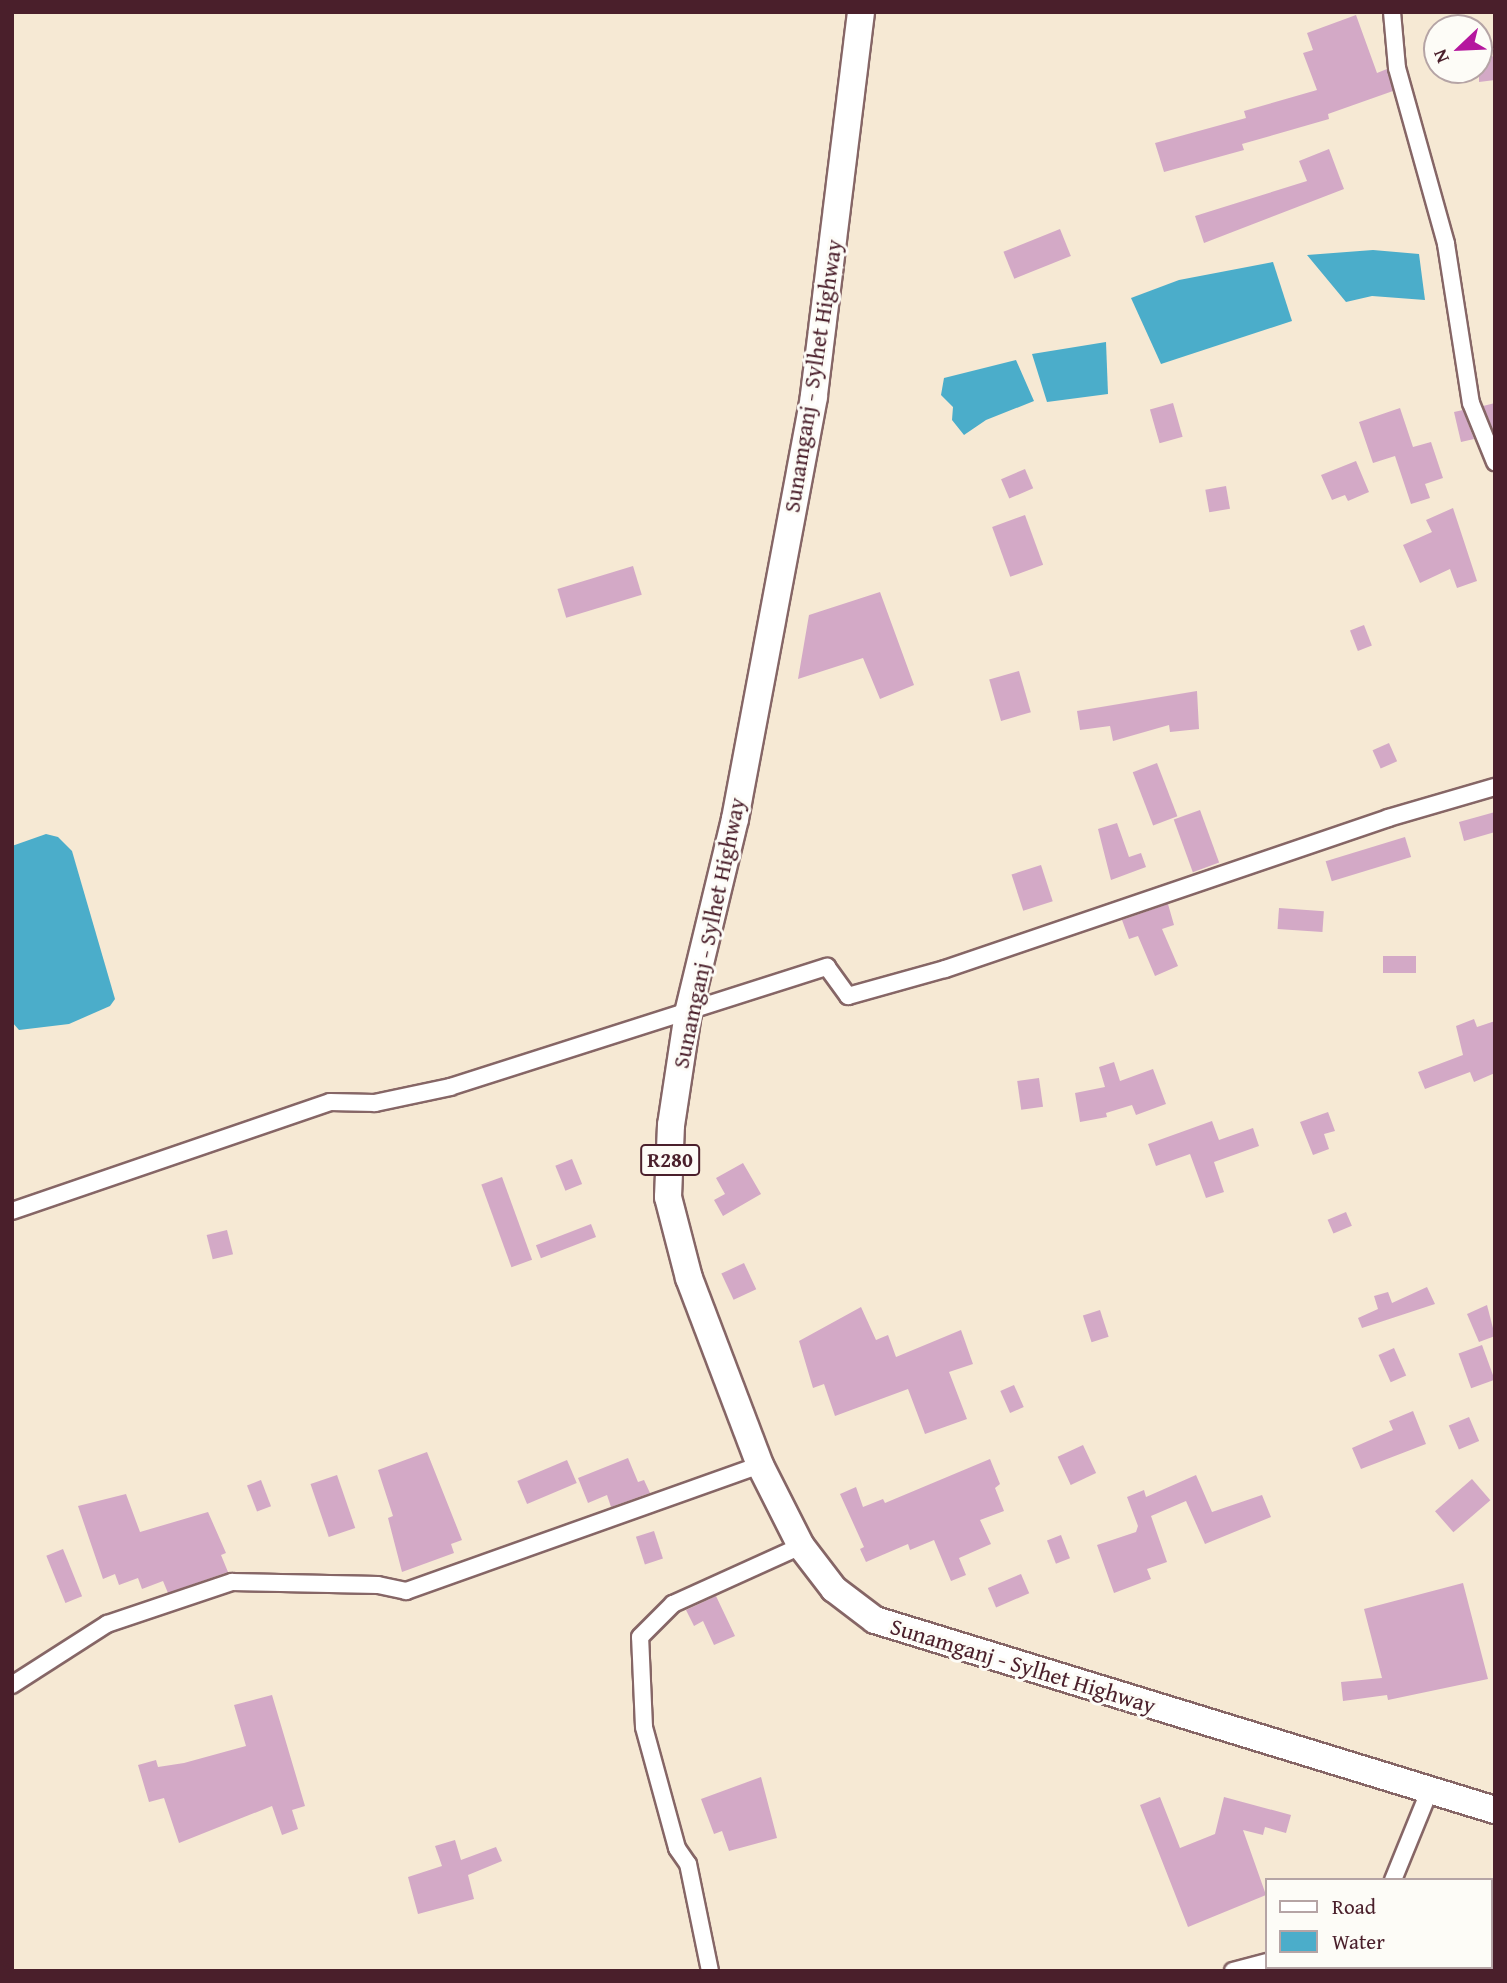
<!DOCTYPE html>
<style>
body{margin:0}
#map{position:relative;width:1507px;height:1983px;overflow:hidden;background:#f6e9d4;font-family:"Gentium Book Plus",serif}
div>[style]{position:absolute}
.water>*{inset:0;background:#4badca}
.building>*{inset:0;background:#d3a9c6;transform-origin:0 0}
.roads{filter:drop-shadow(2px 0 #866666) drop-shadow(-2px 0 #866666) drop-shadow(0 2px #866666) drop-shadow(0 -2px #866666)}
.street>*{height:16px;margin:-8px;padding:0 8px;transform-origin:8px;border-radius:8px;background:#fff}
.primary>*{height:26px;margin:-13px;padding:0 13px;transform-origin:13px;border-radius:13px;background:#fff}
span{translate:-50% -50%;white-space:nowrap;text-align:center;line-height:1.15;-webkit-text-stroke:6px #fdfcf7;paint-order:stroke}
.shield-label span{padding:2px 5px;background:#fdfcf7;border:2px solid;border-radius:5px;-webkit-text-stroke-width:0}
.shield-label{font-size:21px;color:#4a1f2b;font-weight:700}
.street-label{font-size:23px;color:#4a1f2b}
.frame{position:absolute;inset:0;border:14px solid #4a1f2b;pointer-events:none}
.legend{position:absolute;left:1265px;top:1878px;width:228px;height:91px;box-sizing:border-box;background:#fdfcf7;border:2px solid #b5a4a5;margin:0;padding:9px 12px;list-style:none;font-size:21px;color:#4a1f2b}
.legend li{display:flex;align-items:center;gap:14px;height:35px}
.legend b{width:35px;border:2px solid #b5a4a5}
.north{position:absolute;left:1423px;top:14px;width:70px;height:70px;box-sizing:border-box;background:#fdfcf7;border:2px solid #b5a4a5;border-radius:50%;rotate:247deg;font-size:19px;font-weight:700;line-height:28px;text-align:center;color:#4a1f2b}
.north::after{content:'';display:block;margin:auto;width:24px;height:32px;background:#b5179e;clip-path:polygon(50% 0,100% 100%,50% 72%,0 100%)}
</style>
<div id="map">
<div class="water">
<i style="clip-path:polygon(1373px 250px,1419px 254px,1425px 300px,1372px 296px,1346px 302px,1307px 255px)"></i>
<i style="clip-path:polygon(1273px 262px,1292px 321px,1161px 364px,1131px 298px,1179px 280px)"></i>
<i style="clip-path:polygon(1106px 342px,1108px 394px,1047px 402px,1032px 354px)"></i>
<i style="clip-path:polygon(1016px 360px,1034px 401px,986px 420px,964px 435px,952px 420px,953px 407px,941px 395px,944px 378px)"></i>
<i style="clip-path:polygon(46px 834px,58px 837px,72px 851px,115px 999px,110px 1006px,69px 1024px,19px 1030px,12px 1022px,12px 846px)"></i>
</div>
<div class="building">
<i style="clip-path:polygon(1356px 15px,1377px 73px,1387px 69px,1393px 91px,1328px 114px,1329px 119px,1242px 144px,1244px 150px,1164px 172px,1155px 143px,1246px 118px,1244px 111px,1317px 90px,1303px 53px,1313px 50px,1307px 33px)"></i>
<i style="clip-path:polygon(1495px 56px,1495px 80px,1479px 82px,1479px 58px)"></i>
<i style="clip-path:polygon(1329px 149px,1344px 189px,1204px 243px,1195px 216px,1307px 181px,1299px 161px)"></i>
<i style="left:1060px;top:229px;width:29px;height:61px;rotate:68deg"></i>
<i style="left:1173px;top:403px;width:35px;height:24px;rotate:74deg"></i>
<i style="clip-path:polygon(1495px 403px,1495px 434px,1483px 406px)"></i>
<i style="clip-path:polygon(1400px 408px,1413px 447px,1431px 442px,1443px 478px,1425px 484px,1430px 498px,1411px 504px,1395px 456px,1373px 463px,1359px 422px)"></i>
<i style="clip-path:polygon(1463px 410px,1474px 439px,1461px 442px,1454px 412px)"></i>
<i style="clip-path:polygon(1356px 461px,1369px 492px,1348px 501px,1345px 495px,1332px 500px,1321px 475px)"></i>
<i style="left:1025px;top:469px;width:21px;height:26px;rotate:67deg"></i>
<i style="left:1226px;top:486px;width:23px;height:21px;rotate:80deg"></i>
<i style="clip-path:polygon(1453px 508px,1477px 581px,1457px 588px,1450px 569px,1420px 583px,1403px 545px,1432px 532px,1426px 520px)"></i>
<i style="left:1025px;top:515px;width:53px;height:35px;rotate:70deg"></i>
<i style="left:633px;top:566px;width:30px;height:79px;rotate:73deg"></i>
<i style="clip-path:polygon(880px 592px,914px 685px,880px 699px,863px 658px,798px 679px,809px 615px)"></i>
<i style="left:1364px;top:625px;width:22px;height:15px;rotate:69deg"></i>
<i style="left:1019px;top:671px;width:43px;height:31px;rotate:74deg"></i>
<i style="clip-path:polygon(1197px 691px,1199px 729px,1170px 732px,1169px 725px,1113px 741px,1110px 726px,1080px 730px,1077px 711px)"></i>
<i style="left:1389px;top:743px;width:20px;height:18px;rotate:66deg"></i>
<i style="left:1157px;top:763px;width:57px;height:26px;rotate:69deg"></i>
<i style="left:1200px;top:810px;width:56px;height:28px;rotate:70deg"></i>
<i style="clip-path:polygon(1495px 812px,1495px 832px,1464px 841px,1459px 822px)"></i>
<i style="clip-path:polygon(1117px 823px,1129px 857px,1141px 853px,1146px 867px,1111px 880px,1098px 829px)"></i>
<i style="left:1405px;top:837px;width:21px;height:83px;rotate:73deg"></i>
<i style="left:1041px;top:865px;width:38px;height:31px;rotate:72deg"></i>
<i style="clip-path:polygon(1168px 904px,1174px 925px,1162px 929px,1178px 966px,1155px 976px,1138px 936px,1129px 939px,1122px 920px)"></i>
<i style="left:1279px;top:908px;width:45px;height:21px;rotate:4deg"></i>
<i style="left:1383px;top:956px;width:33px;height:17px"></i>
<i style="clip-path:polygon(1474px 1019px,1477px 1027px,1495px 1021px,1495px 1073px,1474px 1082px,1470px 1072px,1425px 1089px,1418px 1072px,1463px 1055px,1456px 1026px)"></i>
<i style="clip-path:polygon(1114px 1062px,1120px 1081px,1153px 1069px,1166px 1104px,1136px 1115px,1132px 1105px,1106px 1113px,1107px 1117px,1080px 1122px,1075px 1093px,1105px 1087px,1099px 1067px)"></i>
<i style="left:1039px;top:1078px;width:29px;height:22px;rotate:82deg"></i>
<i style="clip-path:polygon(1328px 1112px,1335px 1131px,1324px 1134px,1329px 1149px,1313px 1155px,1300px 1122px)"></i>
<i style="clip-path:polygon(1212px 1121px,1219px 1140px,1253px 1128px,1259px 1146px,1214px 1162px,1224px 1192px,1206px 1198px,1190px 1154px,1156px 1166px,1148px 1144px)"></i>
<i style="left:572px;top:1159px;width:27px;height:18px;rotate:68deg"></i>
<i style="clip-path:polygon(743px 1163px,761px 1194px,723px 1216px,714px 1200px,725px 1194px,716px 1178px)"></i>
<i style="left:502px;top:1177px;width:88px;height:22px;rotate:70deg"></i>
<i style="left:1346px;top:1212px;width:15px;height:20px;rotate:67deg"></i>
<i style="left:591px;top:1224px;width:14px;height:59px;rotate:69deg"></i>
<i style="left:227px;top:1230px;width:25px;height:21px;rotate:76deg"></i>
<i style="left:744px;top:1263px;width:29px;height:25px;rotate:65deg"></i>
<i style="clip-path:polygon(1427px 1287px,1435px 1304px,1362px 1328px,1358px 1318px,1378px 1309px,1374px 1296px,1388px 1292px,1392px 1303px)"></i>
<i style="clip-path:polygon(1487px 1305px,1495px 1336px,1479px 1342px,1467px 1314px)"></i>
<i style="clip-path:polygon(861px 1307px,876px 1340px,888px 1335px,896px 1357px,961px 1330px,973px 1364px,949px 1372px,967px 1419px,925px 1434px,908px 1389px,835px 1416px,824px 1384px,813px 1388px,799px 1341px)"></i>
<i style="left:1100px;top:1310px;width:28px;height:18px;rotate:72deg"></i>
<i style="left:1482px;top:1345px;width:37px;height:25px;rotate:70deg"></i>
<i style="left:1394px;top:1348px;width:30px;height:17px;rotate:66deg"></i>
<i style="left:1014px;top:1385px;width:24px;height:15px;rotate:66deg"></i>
<i style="clip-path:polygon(1413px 1411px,1426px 1444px,1361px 1469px,1352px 1448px,1393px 1430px,1389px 1421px)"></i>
<i style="left:1469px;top:1417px;width:26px;height:22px;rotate:67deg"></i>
<i style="left:1083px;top:1445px;width:31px;height:28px;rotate:65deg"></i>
<i style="clip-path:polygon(427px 1452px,462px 1540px,451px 1544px,454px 1553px,402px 1572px,388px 1518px,393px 1516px,378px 1470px)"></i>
<i style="clip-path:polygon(628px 1458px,638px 1482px,644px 1480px,650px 1493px,611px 1507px,607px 1495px,588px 1503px,578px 1478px)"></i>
<i style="clip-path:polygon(990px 1459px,1000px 1484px,995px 1488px,1004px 1511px,980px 1520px,991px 1544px,959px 1558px,966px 1575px,951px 1581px,934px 1540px,910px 1550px,908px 1544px,866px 1562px,860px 1549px,864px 1547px,840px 1494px,856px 1487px,863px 1507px,883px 1499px,885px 1503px)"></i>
<i style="left:567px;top:1460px;width:25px;height:54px;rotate:67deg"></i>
<i style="left:337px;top:1475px;width:56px;height:28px;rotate:71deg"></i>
<i style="clip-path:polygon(1196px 1475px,1212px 1512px,1262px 1495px,1271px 1517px,1205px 1544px,1186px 1501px,1151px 1516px,1167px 1562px,1147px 1569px,1151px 1579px,1114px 1593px,1097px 1545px,1136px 1532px,1138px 1526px,1127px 1497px,1144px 1490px,1146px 1497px)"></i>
<i style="left:1472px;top:1479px;width:28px;height:49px;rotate:49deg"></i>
<i style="left:261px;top:1480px;width:28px;height:15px;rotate:69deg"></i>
<i style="clip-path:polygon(126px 1494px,140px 1532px,208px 1512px,226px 1553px,221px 1555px,228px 1572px,168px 1593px,163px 1581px,142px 1589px,138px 1578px,119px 1585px,115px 1574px,103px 1579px,78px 1506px)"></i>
<i style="left:654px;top:1531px;width:29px;height:19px;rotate:72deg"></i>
<i style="left:1061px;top:1535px;width:25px;height:15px;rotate:69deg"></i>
<i style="left:63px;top:1549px;width:51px;height:18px;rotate:68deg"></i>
<i style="left:1021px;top:1574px;width:21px;height:36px;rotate:67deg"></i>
<i style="clip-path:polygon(1463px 1583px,1488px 1679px,1388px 1700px,1387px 1695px,1343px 1701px,1341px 1682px,1382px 1678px,1364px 1609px)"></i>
<i style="clip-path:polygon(716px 1596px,735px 1636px,714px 1645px,703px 1621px,694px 1626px,686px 1610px)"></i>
<i style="clip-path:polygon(272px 1695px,305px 1806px,292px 1810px,298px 1829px,282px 1835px,272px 1806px,179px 1843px,164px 1798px,149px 1802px,138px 1765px,156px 1760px,158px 1767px,184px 1763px,246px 1746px,234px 1705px)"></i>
<i style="clip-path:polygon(761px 1777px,777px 1838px,729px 1851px,722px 1831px,714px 1834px,701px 1799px)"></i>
<i style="clip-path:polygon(1160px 1797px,1180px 1848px,1215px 1834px,1224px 1797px,1291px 1815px,1286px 1833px,1265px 1827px,1263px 1835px,1243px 1830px,1266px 1895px,1188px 1927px,1140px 1805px)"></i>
<i style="clip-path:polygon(455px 1840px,461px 1860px,496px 1847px,502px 1861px,468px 1875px,474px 1899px,418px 1914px,408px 1877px,442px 1866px,435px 1846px)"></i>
</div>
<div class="roads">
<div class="street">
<i style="left:1392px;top:12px;width:56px;rotate:84.9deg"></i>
<i style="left:1397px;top:68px;width:183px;rotate:74.4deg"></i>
<i style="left:1446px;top:244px;width:161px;rotate:81.1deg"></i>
<i style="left:1471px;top:403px;width:64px;rotate:67.9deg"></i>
<i style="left:12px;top:1211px;width:336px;rotate:-18.9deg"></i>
<i style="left:330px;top:1102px;width:45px;rotate:1.3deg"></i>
<i style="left:375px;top:1103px;width:77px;rotate:-12deg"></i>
<i style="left:450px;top:1087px;width:396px;rotate:-17.7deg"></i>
<i style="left:827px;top:967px;width:36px;rotate:54deg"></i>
<i style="left:848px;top:996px;width:101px;rotate:-15.6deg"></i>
<i style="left:945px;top:969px;width:468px;rotate:-18.8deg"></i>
<i style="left:1388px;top:818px;width:111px;rotate:-16.2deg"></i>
<i style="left:12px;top:1685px;width:113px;rotate:-32.7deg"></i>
<i style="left:107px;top:1624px;width:132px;rotate:-18.6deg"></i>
<i style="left:232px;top:1582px;width:146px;rotate:1.2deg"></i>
<i style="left:378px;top:1585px;width:29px;rotate:12deg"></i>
<i style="left:406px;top:1591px;width:376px;rotate:-19.6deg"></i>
<i style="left:1393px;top:1880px;width:95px;rotate:-67.8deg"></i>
<i style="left:710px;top:1971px;width:109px;rotate:-101.6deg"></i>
<i style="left:688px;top:1864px;width:19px;rotate:-125deg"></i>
<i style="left:677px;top:1848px;width:125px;rotate:-105.3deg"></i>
<i style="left:644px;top:1727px;width:90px;rotate:-92.5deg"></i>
<i style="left:640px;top:1637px;width:47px;rotate:-45deg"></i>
<i style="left:673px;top:1604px;width:141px;rotate:-24.4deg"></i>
<i style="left:1233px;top:1971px;width:35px;rotate:-15deg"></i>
</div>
<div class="primary">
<i style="left:861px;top:12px;width:388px;rotate:97deg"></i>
<i style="left:814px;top:397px;width:429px;rotate:100.6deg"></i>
<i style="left:735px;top:819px;width:200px;rotate:103.6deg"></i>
<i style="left:688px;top:1013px;width:113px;rotate:98.6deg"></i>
<i style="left:671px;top:1125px;width:72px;rotate:92.4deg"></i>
<i style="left:668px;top:1197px;width:84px;rotate:75.5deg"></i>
<i style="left:689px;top:1278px;width:200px;rotate:69.2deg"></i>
<i style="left:760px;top:1465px;width:91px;rotate:63.2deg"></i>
<i style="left:801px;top:1546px;width:54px;rotate:52.5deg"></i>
<i style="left:834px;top:1589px;width:51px;rotate:37.1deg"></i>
<i style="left:875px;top:1620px;width:648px;rotate:17.04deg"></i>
</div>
</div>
<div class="shield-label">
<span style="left:670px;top:1160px">R280</span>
</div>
<div class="street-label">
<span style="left:813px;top:376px;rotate:-81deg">Sunamganj - Sylhet Highway</span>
<span style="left:709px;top:933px;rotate:-78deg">Sunamganj - Sylhet Highway</span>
<span style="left:1023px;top:1666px;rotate:17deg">Sunamganj - Sylhet Highway</span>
</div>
<div class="frame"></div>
<ul class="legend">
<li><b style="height:9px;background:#fff"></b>Road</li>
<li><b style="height:19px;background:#4badca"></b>Water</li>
</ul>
<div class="north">N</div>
</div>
